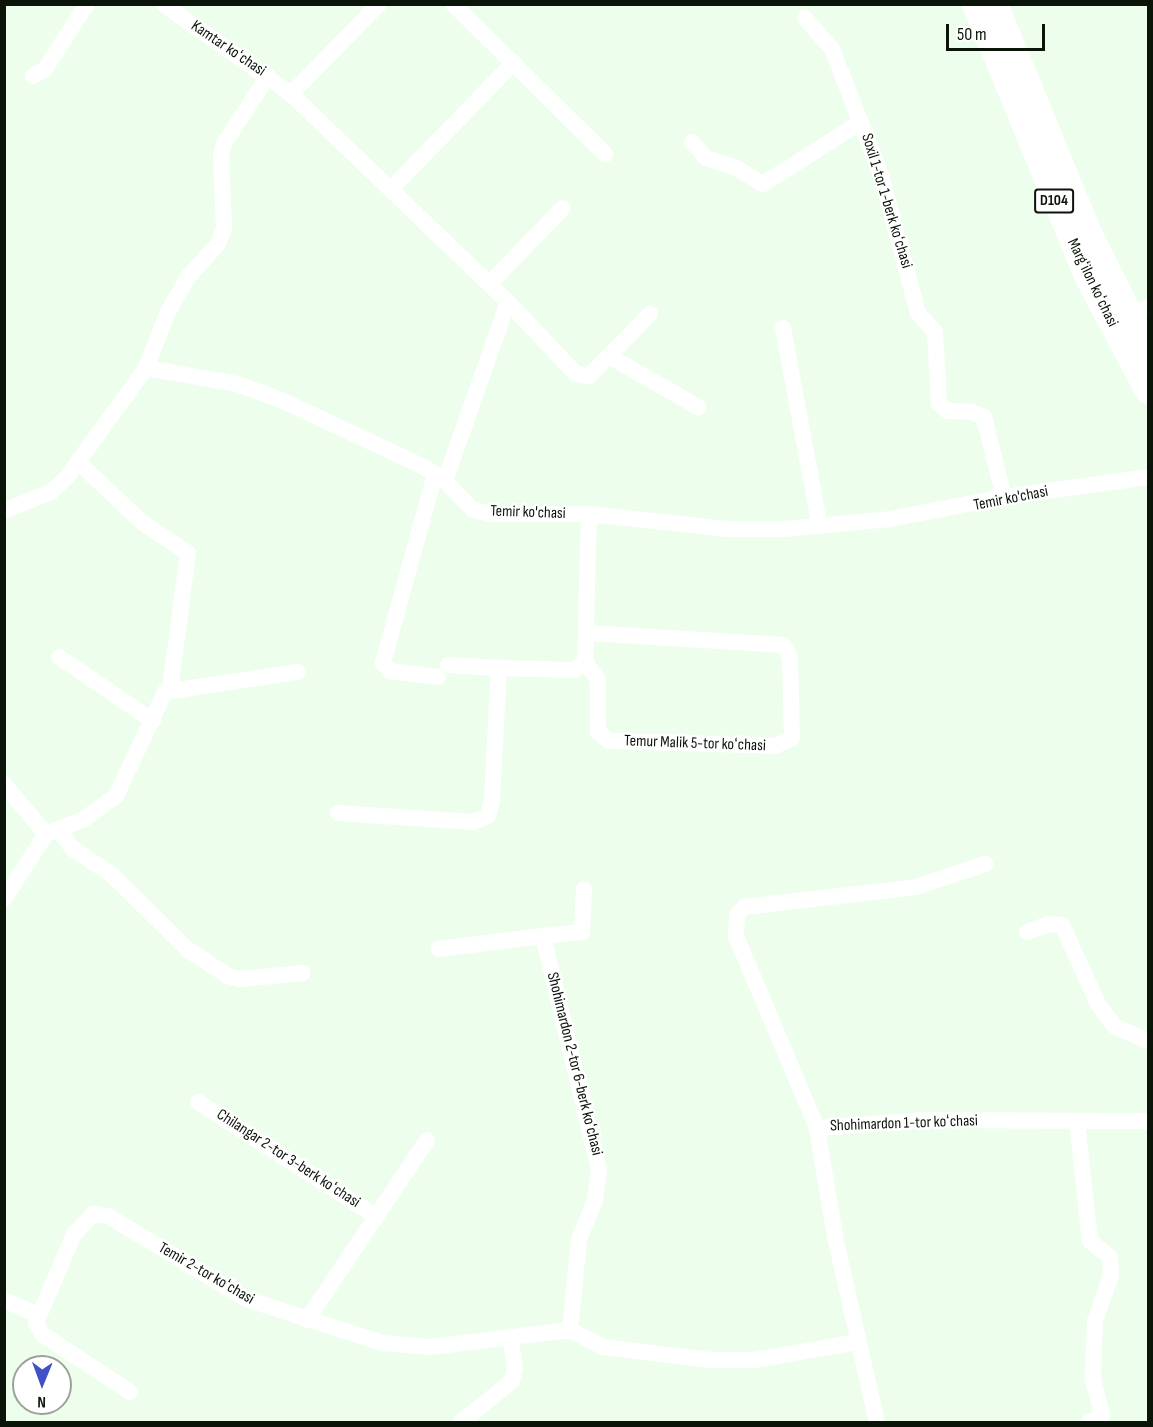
<!DOCTYPE html>
<meta charset="utf-8">
<style>
body{margin:0}
#map{position:relative;width:1153px;height:1427px;overflow:hidden;background:#eefeec;font-family:"Sofia Sans Condensed",sans-serif}
div>[style]{position:absolute}
.street>*{height:16px;margin:-8px;padding:0 8px;transform-origin:8px;border-radius:8px;background:#fff}
.primary>*{height:26px;margin:-13px;padding:0 13px;transform-origin:13px;border-radius:13px;background:#fff}
span{translate:-50% -50%;white-space:nowrap;text-align:center;line-height:1.15;-webkit-text-stroke:5px #fff;paint-order:stroke}
.shield-label span{padding:2px 4px;background:#fff;border:2px solid;border-radius:4px;-webkit-text-stroke-width:0}
.shield-label{font-size:15px;color:#0a1409;font-weight:700}
.street-label{font-size:16px;color:#0a1409}
.frame{position:absolute;inset:0;border:6px solid #0a1409;pointer-events:none}
.north{position:absolute;left:12px;top:1355px;width:60px;height:60px;box-sizing:border-box;background:#fff;border:2px solid #9da19d;border-radius:50%;rotate:181deg;font-size:16px;font-weight:700;line-height:24px;text-align:center;color:#0a1409}
.north::after{content:'';display:block;margin:auto;width:21px;height:27px;background:#4051c5;clip-path:polygon(50% 0,100% 100%,50% 72%,0 100%)}
.scale{position:absolute;left:946px;top:24px;width:99px;height:27px;box-sizing:border-box;border:3px solid #0a1409;border-top:0;padding-left:8px;font-size:18px;line-height:21px;white-space:nowrap;color:#0a1409;-webkit-text-stroke:4px #fff;paint-order:stroke}
</style>
<div id="map">
<div class="street">
<i style="left:163px;top:4px;width:156px;rotate:35.1deg"></i>
<i style="left:291px;top:94px;width:301px;rotate:43.8deg"></i>
<i style="left:508px;top:302px;width:190px;rotate:109.4deg"></i>
<i style="left:453px;top:4px;width:214px;rotate:44.6deg"></i>
<i style="left:805px;top:18px;width:41px;rotate:48.9deg"></i>
<i style="left:832px;top:49px;width:135px;rotate:68.7deg"></i>
<i style="left:881px;top:175px;width:143px;rotate:75deg"></i>
<i style="left:918px;top:313px;width:25px;rotate:48deg"></i>
<i style="left:935px;top:332px;width:72px;rotate:86.8deg"></i>
<i style="left:939px;top:404px;width:11px;rotate:38deg"></i>
<i style="left:948px;top:411px;width:24px;rotate:2deg"></i>
<i style="left:972px;top:412px;width:13px;rotate:23deg"></i>
<i style="left:984px;top:417px;width:82px;rotate:76deg"></i>
<i style="left:33px;top:76px;width:14px;rotate:-30deg"></i>
<i style="left:45px;top:69px;width:77px;rotate:-57.1deg"></i>
<i style="left:291px;top:94px;width:126px;rotate:-45.6deg"></i>
<i style="left:692px;top:142px;width:21px;rotate:49deg"></i>
<i style="left:706px;top:158px;width:32px;rotate:18deg"></i>
<i style="left:736px;top:168px;width:31px;rotate:31deg"></i>
<i style="left:763px;top:184px;width:116px;rotate:-32.3deg"></i>
<i style="left:393px;top:187px;width:173px;rotate:-45.9deg"></i>
<i style="left:491px;top:282px;width:103px;rotate:-45.8deg"></i>
<i style="left:508px;top:302px;width:99px;rotate:46.6deg"></i>
<i style="left:576px;top:374px;width:13px;rotate:9deg"></i>
<i style="left:589px;top:376px;width:28px;rotate:-45deg"></i>
<i style="left:609px;top:356px;width:103px;rotate:29.8deg"></i>
<i style="left:1131px;top:315px;width:19px;rotate:-25deg"></i>
<i style="left:783px;top:328px;width:202px;rotate:79.5deg"></i>
<i style="left:609px;top:356px;width:59px;rotate:-45.7deg"></i>
<i style="left:146px;top:368px;width:60px;rotate:-68.6deg"></i>
<i style="left:168px;top:312px;width:40px;rotate:-60.3deg"></i>
<i style="left:188px;top:277px;width:45px;rotate:-47.7deg"></i>
<i style="left:218px;top:244px;width:17px;rotate:-69deg"></i>
<i style="left:224px;top:228px;width:74px;rotate:-92.3deg"></i>
<i style="left:221px;top:154px;width:13px;rotate:-72deg"></i>
<i style="left:225px;top:142px;width:79px;rotate:-56.9deg"></i>
<i style="left:78px;top:462px;width:89px;rotate:43.2deg"></i>
<i style="left:143px;top:523px;width:54px;rotate:33.7deg"></i>
<i style="left:188px;top:553px;width:137px;rotate:97.5deg"></i>
<i style="left:435px;top:474px;width:196px;rotate:105.4deg"></i>
<i style="left:383px;top:663px;width:11px;rotate:49deg"></i>
<i style="left:390px;top:671px;width:48px;rotate:7.1deg"></i>
<i style="left:4px;top:511px;width:51px;rotate:-22deg"></i>
<i style="left:51px;top:492px;width:22px;rotate:-43deg"></i>
<i style="left:67px;top:477px;width:135px;rotate:-54.1deg"></i>
<i style="left:146px;top:368px;width:92px;rotate:10deg"></i>
<i style="left:237px;top:384px;width:45px;rotate:19.7deg"></i>
<i style="left:279px;top:399px;width:160px;rotate:25.1deg"></i>
<i style="left:424px;top:467px;width:25px;rotate:34deg"></i>
<i style="left:445px;top:481px;width:40px;rotate:46deg"></i>
<i style="left:473px;top:510px;width:19px;rotate:12deg"></i>
<i style="left:492px;top:514px;width:97px"></i>
<i style="left:589px;top:514px;width:138px;rotate:6.2deg"></i>
<i style="left:726px;top:529px;width:59px"></i>
<i style="left:785px;top:529px;width:105px;rotate:-5.4deg"></i>
<i style="left:890px;top:519px;width:116px;rotate:-10.9deg"></i>
<i style="left:1004px;top:497px;width:145px;rotate:-7.9deg"></i>
<i style="left:59px;top:657px;width:114px;rotate:34.2deg"></i>
<i style="left:585px;top:662px;width:22px;rotate:54deg"></i>
<i style="left:598px;top:680px;width:52px;rotate:90deg"></i>
<i style="left:598px;top:732px;width:14px;rotate:39deg"></i>
<i style="left:609px;top:741px;width:166px;rotate:1.7deg"></i>
<i style="left:775px;top:746px;width:19px;rotate:-25deg"></i>
<i style="left:792px;top:738px;width:81px;rotate:-91.4deg"></i>
<i style="left:790px;top:657px;width:14px;rotate:-120deg"></i>
<i style="left:783px;top:645px;width:196px;rotate:-176.5deg"></i>
<i style="left:448px;top:665px;width:51px;rotate:3.4deg"></i>
<i style="left:4px;top:784px;width:65px;rotate:50deg"></i>
<i style="left:338px;top:813px;width:135px;rotate:3.8deg"></i>
<i style="left:473px;top:822px;width:16px;rotate:-22deg"></i>
<i style="left:488px;top:816px;width:16px;rotate:-76deg"></i>
<i style="left:492px;top:800px;width:132px;rotate:-87deg"></i>
<i style="left:499px;top:668px;width:75px;rotate:1.5deg"></i>
<i style="left:574px;top:670px;width:14px;rotate:-36deg"></i>
<i style="left:585px;top:662px;width:148px;rotate:-88.5deg"></i>
<i style="left:58px;top:830px;width:24px;rotate:52deg"></i>
<i style="left:73px;top:849px;width:45px;rotate:33.3deg"></i>
<i style="left:111px;top:874px;width:107px;rotate:44.6deg"></i>
<i style="left:187px;top:949px;width:49px;rotate:33.4deg"></i>
<i style="left:228px;top:976px;width:12px;rotate:14deg"></i>
<i style="left:240px;top:979px;width:63px;rotate:-5.4deg"></i>
<i style="left:4px;top:899px;width:77px;rotate:-57.1deg"></i>
<i style="left:46px;top:834px;width:41px;rotate:-21.5deg"></i>
<i style="left:84px;top:819px;width:39px;rotate:-36deg"></i>
<i style="left:116px;top:796px;width:115px;rotate:-64.8deg"></i>
<i style="left:165px;top:692px;width:134px;rotate:-8.6deg"></i>
<i style="left:1027px;top:932px;width:23px;rotate:-20deg"></i>
<i style="left:1049px;top:924px;width:13px;rotate:4deg"></i>
<i style="left:1062px;top:925px;width:87px;rotate:65.5deg"></i>
<i style="left:1098px;top:1004px;width:27px;rotate:54deg"></i>
<i style="left:1114px;top:1026px;width:37px;rotate:24deg"></i>
<i style="left:543px;top:936px;width:39px;rotate:-6deg"></i>
<i style="left:582px;top:932px;width:43px;rotate:-87.3deg"></i>
<i style="left:439px;top:949px;width:105px;rotate:-7.1deg"></i>
<i style="left:543px;top:936px;width:241px;rotate:76.5deg"></i>
<i style="left:599px;top:1170px;width:30px;rotate:98deg"></i>
<i style="left:595px;top:1200px;width:42px;rotate:112.3deg"></i>
<i style="left:579px;top:1239px;width:91px;rotate:95.6deg"></i>
<i style="left:198px;top:1102px;width:213px;rotate:32.7deg"></i>
<i style="left:1077px;top:1122px;width:120px;rotate:83.8deg"></i>
<i style="left:1090px;top:1241px;width:26px;rotate:39deg"></i>
<i style="left:1110px;top:1257px;width:18px;rotate:87deg"></i>
<i style="left:1111px;top:1275px;width:49px;rotate:109.2deg"></i>
<i style="left:1095px;top:1321px;width:58px;rotate:92deg"></i>
<i style="left:1093px;top:1379px;width:38px;rotate:76deg"></i>
<i style="left:1102px;top:1416px;width:14px;rotate:155deg"></i>
<i style="left:817px;top:1128px;width:208px;rotate:-112.9deg"></i>
<i style="left:736px;top:936px;width:21px;rotate:-87deg"></i>
<i style="left:737px;top:915px;width:11px;rotate:-49deg"></i>
<i style="left:744px;top:907px;width:173px;rotate:-6.6deg"></i>
<i style="left:916px;top:887px;width:73px;rotate:-18.4deg"></i>
<i style="left:4px;top:1300px;width:37px;rotate:24deg"></i>
<i style="left:307px;top:1320px;width:216px;rotate:-56.3deg"></i>
<i style="left:130px;top:1392px;width:105px;rotate:-146.6deg"></i>
<i style="left:42px;top:1334px;width:13px;rotate:-119deg"></i>
<i style="left:36px;top:1323px;width:97px;rotate:-66.9deg"></i>
<i style="left:74px;top:1234px;width:28px;rotate:-46deg"></i>
<i style="left:93px;top:1214px;width:15px;rotate:8deg"></i>
<i style="left:108px;top:1216px;width:161px;rotate:31deg"></i>
<i style="left:246px;top:1299px;width:143px;rotate:17.9deg"></i>
<i style="left:382px;top:1343px;width:49px;rotate:4.7deg"></i>
<i style="left:431px;top:1347px;width:140px;rotate:-7deg"></i>
<i style="left:570px;top:1330px;width:37px;rotate:27deg"></i>
<i style="left:603px;top:1347px;width:108px;rotate:6.9deg"></i>
<i style="left:710px;top:1360px;width:45px"></i>
<i style="left:755px;top:1360px;width:104px;rotate:-10deg"></i>
<i style="left:461px;top:1422px;width:65px;rotate:-38.8deg"></i>
<i style="left:512px;top:1381px;width:13px;rotate:-77deg"></i>
<i style="left:515px;top:1368px;width:32px;rotate:-99deg"></i>
<i style="left:877px;top:1422px;width:185px;rotate:-102.8deg"></i>
<i style="left:836px;top:1242px;width:116px;rotate:-99.5deg"></i>
<i style="left:817px;top:1128px;width:109px;rotate:-4.2deg"></i>
<i style="left:926px;top:1120px;width:222px;rotate:0.3deg"></i>
</div>
<div class="primary">
<i style="left:975px;top:4px;width:294px;rotate:67.6deg"></i>
<i style="left:1087px;top:276px;width:130px;rotate:62.1deg"></i>
<i style="left:995px;top:4px;width:245px;rotate:67.7deg"></i>
<i style="left:1088px;top:231px;width:135px;rotate:63.6deg"></i>
</div>
<div class="shield-label">
<span style="left:1054px;top:201px">D104</span>
</div>
<div class="street-label">
<span style="left:228px;top:49px;rotate:34deg">Kamtar koʻchasi</span>
<span style="left:886px;top:201px;rotate:73deg">Soxil 1-tor 1-berk koʻchasi</span>
<span style="left:1092px;top:283px;rotate:64deg">Margʻilon koʻchasi</span>
<span style="left:1011px;top:499px;rotate:-11deg">Temir ko'chasi</span>
<span style="left:528px;top:513px;rotate:2deg">Temir ko'chasi</span>
<span style="left:695px;top:744px;rotate:2deg">Temur Malik 5-tor koʻchasi</span>
<span style="left:574px;top:1064px;rotate:76deg">Shohimardon 2-tor 6-berk koʻchasi</span>
<span style="left:904px;top:1124px;rotate:-2deg">Shohimardon 1-tor koʻchasi</span>
<span style="left:288px;top:1159px;rotate:33deg">Chilangar 2-tor 3-berk koʻchasi</span>
<span style="left:206px;top:1274px;rotate:30deg">Temir 2-tor koʻchasi</span>
</div>
<div class="frame"></div>
<div class="north">N</div>
<div class="scale">50 m</div>
</div>
